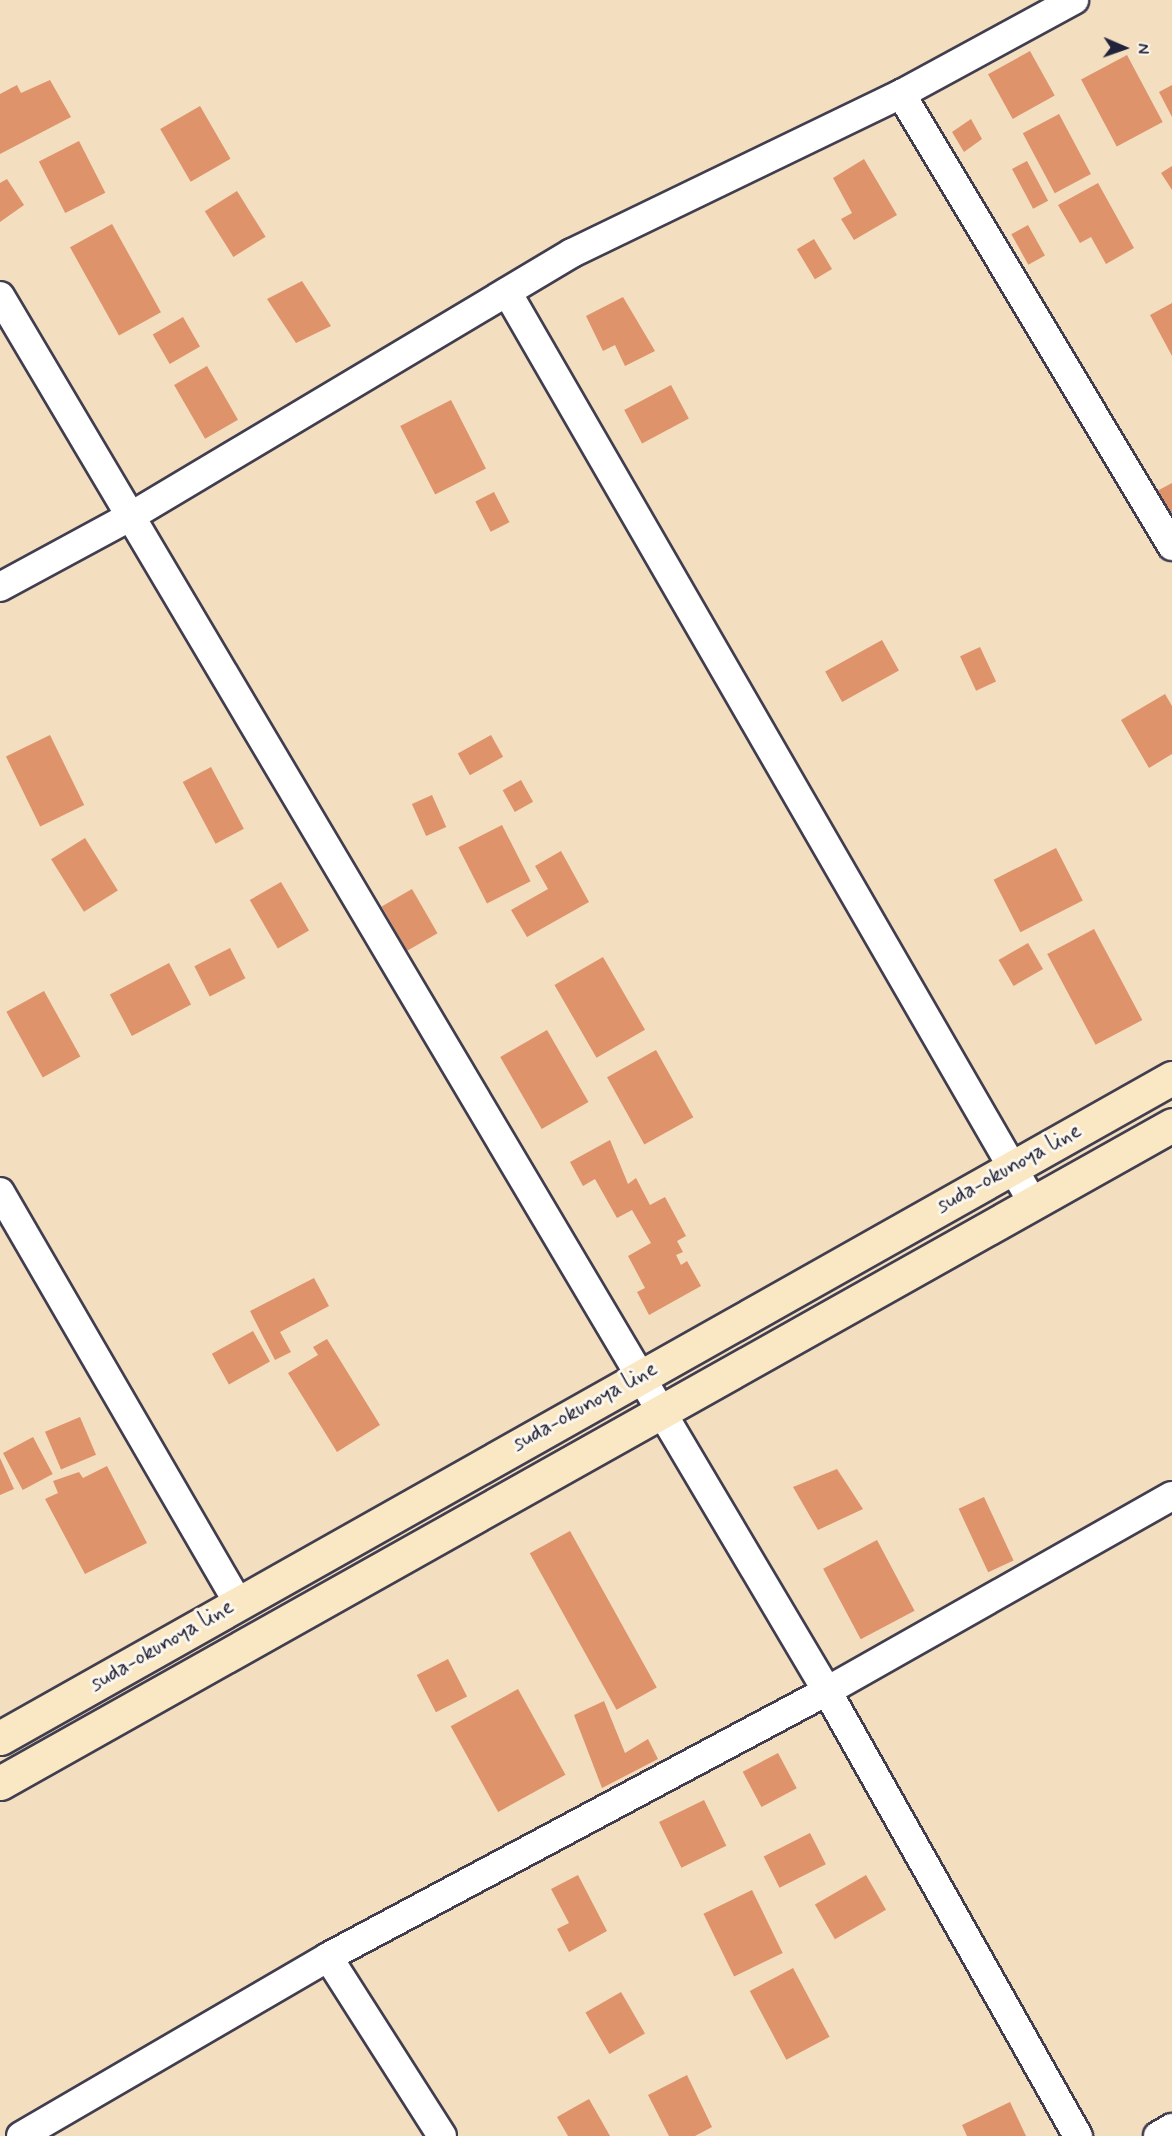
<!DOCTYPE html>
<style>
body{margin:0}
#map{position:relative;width:1172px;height:2136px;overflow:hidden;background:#f3dec0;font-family:Mynerve,sans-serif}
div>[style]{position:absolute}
.building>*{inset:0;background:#de936b;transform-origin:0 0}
.roads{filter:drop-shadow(2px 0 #413e4f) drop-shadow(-2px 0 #413e4f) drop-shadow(0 2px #413e4f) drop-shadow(0 -2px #413e4f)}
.street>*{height:28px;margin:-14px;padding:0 14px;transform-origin:14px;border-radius:14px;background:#fff}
.secondary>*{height:33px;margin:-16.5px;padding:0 16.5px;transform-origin:16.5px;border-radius:16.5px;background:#fae7c3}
span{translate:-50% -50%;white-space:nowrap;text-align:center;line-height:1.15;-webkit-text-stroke:6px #fbf7ec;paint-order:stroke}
.street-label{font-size:22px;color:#22223b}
.north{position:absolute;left:1094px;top:18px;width:60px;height:60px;-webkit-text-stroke:4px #fbf7ec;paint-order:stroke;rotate:92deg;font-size:16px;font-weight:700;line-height:24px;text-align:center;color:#22223b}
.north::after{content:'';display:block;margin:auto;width:21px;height:27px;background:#22223b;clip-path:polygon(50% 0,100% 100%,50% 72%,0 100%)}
</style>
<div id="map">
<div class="building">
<i style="left:1030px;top:51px;width:51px;height:48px;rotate:61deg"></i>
<i style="left:1127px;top:55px;width:76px;height:52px;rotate:62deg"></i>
<i style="clip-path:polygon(50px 80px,71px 117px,0 154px,0 94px,17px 85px,21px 93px)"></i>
<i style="clip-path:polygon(1172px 85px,1172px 117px,1159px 92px)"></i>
<i style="left:200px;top:106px;width:61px;height:46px;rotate:60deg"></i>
<i style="left:1059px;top:114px;width:68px;height:41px;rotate:62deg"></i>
<i style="clip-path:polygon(971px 119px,982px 139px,964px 152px,952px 132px)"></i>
<i style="left:79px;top:141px;width:58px;height:45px;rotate:63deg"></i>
<i style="clip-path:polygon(864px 159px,897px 215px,854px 240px,841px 219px,852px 213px,833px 178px)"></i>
<i style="left:1027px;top:161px;width:45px;height:17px;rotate:62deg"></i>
<i style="clip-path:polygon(1172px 166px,1172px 190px,1161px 173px)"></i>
<i style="clip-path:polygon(7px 179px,24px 205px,0 222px,0 183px)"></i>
<i style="clip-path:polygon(1098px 183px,1134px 248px,1106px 264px,1091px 237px,1080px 243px,1058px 205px)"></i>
<i style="left:237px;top:191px;width:54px;height:38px;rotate:58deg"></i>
<i style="left:112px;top:224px;width:101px;height:48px;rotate:61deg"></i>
<i style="left:1028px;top:225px;width:35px;height:19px;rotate:61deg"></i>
<i style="left:814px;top:239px;width:35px;height:20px;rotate:59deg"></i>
<i style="clip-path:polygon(302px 281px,331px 326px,296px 343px,267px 299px)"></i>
<i style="clip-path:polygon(623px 297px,655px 351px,625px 366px,615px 345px,603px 351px,586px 316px)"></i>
<i style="clip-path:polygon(1172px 303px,1172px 356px,1150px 315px)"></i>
<i style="left:183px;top:317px;width:34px;height:35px;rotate:60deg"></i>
<i style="left:207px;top:366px;width:62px;height:38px;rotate:60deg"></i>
<i style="left:671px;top:385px;width:38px;height:53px;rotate:62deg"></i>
<i style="left:451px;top:400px;width:77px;height:57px;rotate:63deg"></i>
<i style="clip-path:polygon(1172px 483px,1172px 518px,1157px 491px)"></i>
<i style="left:494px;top:492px;width:34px;height:21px;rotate:63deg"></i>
<i style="left:882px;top:640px;width:35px;height:65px;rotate:61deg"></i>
<i style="left:980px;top:647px;width:38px;height:22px;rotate:65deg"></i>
<i style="clip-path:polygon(1165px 694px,1172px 706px,1172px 754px,1149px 768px,1121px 720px)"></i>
<i style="left:50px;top:735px;width:78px;height:49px;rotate:64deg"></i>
<i style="left:491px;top:735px;width:25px;height:38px;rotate:61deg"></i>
<i style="left:211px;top:767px;width:70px;height:32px;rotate:62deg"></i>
<i style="left:521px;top:780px;width:25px;height:21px;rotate:61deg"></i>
<i style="left:432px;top:795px;width:35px;height:22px;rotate:66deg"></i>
<i style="left:502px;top:825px;width:63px;height:49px;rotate:63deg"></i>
<i style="left:85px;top:838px;width:62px;height:40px;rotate:58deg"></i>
<i style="left:1056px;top:848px;width:59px;height:70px;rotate:63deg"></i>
<i style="clip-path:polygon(561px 851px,589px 902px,527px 937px,511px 910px,548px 889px,535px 866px)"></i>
<i style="left:281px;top:882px;width:56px;height:36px;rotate:60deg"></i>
<i style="left:412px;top:889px;width:51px;height:35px;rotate:60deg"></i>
<i style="left:1094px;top:929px;width:103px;height:53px;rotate:62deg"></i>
<i style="left:1028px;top:943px;width:30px;height:34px;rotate:60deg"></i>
<i style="left:230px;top:948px;width:34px;height:40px;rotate:63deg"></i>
<i style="left:603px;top:957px;width:84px;height:56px;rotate:60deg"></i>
<i style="left:169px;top:963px;width:47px;height:67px;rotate:62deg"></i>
<i style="left:44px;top:991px;width:75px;height:43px;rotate:61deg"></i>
<i style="left:547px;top:1030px;width:83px;height:54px;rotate:60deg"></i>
<i style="left:656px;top:1050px;width:77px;height:56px;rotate:61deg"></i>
<i style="clip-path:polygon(610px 1140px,628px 1184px,636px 1178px,650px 1205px,665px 1197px,686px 1236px,677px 1241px,683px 1252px,676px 1255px,681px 1265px,687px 1261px,701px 1286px,649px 1315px,637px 1292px,645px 1288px,628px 1256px,651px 1243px,632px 1210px,617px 1218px,595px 1179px,583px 1186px,570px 1162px)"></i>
<i style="clip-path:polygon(314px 1278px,329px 1306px,280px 1332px,291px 1352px,275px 1360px,250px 1311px)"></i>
<i style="left:253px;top:1331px;width:35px;height:47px;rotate:61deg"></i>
<i style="clip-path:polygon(327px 1339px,380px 1425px,337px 1452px,288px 1373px,318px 1355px,313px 1347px)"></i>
<i style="left:80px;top:1417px;width:41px;height:38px;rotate:67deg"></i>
<i style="left:33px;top:1437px;width:42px;height:34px;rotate:62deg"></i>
<i style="clip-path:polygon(0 1458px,14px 1489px,0 1495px)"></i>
<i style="clip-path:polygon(107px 1466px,147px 1543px,85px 1574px,45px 1499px,58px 1493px,53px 1481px,79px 1472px,83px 1478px)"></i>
<i style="clip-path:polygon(837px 1469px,863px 1509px,818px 1530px,793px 1487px)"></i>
<i style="left:984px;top:1497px;width:70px;height:28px;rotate:65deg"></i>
<i style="left:570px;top:1531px;width:179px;height:46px;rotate:61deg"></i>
<i style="left:877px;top:1540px;width:80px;height:61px;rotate:62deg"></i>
<i style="left:448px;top:1659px;width:42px;height:35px;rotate:63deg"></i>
<i style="left:518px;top:1689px;width:98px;height:77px;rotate:61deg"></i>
<i style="clip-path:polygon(604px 1701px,625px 1753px,648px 1739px,658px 1759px,602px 1788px,574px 1715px)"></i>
<i style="left:778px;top:1753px;width:40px;height:40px;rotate:62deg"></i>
<i style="left:704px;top:1800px;width:51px;height:50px;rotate:64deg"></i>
<i style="left:810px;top:1833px;width:35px;height:52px;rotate:63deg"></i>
<i style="clip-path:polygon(578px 1875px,607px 1931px,569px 1952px,557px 1929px,569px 1923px,551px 1889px)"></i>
<i style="left:866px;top:1875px;width:40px;height:59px;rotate:60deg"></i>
<i style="left:752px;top:1890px;width:70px;height:54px;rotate:64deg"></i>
<i style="left:793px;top:1968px;width:78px;height:49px;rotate:62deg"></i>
<i style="left:621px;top:1992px;width:48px;height:41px;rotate:60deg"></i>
<i style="clip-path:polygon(687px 2075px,712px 2127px,695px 2136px,669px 2136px,648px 2095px)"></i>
<i style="clip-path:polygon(589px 2099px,610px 2136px,568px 2136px,557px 2117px)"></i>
<i style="clip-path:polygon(1010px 2102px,1026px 2136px,967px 2136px,962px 2125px)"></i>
</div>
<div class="roads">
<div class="street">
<i style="left:901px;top:94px;width:527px;rotate:59.05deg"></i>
<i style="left:507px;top:292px;width:1052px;rotate:60deg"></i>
<i style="left:0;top:296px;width:1622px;rotate:59.34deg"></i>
<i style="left:827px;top:1691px;width:511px;rotate:60.58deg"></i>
<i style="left:0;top:587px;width:151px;rotate:-28.4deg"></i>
<i style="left:133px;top:515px;width:511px;rotate:-30.83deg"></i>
<i style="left:572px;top:253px;width:365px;rotate:-25.8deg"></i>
<i style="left:901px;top:94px;width:197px;rotate:-28.5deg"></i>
<i style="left:0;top:1192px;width:474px;rotate:59.9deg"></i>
<i style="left:328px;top:1957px;width:212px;rotate:57.5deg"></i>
<i style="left:21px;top:2136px;width:355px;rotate:-30.2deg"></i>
<i style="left:328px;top:1957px;width:565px;rotate:-28.06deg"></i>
<i style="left:827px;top:1691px;width:396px;rotate:-29.5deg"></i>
<i style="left:1158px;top:2136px;width:16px;rotate:-30deg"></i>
</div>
<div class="secondary">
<i style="left:0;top:1738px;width:1345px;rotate:-29.39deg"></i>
<i style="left:0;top:1783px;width:1344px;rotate:-29.31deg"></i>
</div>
</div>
<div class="street-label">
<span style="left:1009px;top:1169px;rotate:-29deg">suda-okunoya line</span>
<span style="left:585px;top:1407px;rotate:-29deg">suda-okunoya line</span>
<span style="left:162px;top:1646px;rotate:-30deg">suda-okunoya line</span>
</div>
<div class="north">N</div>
</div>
